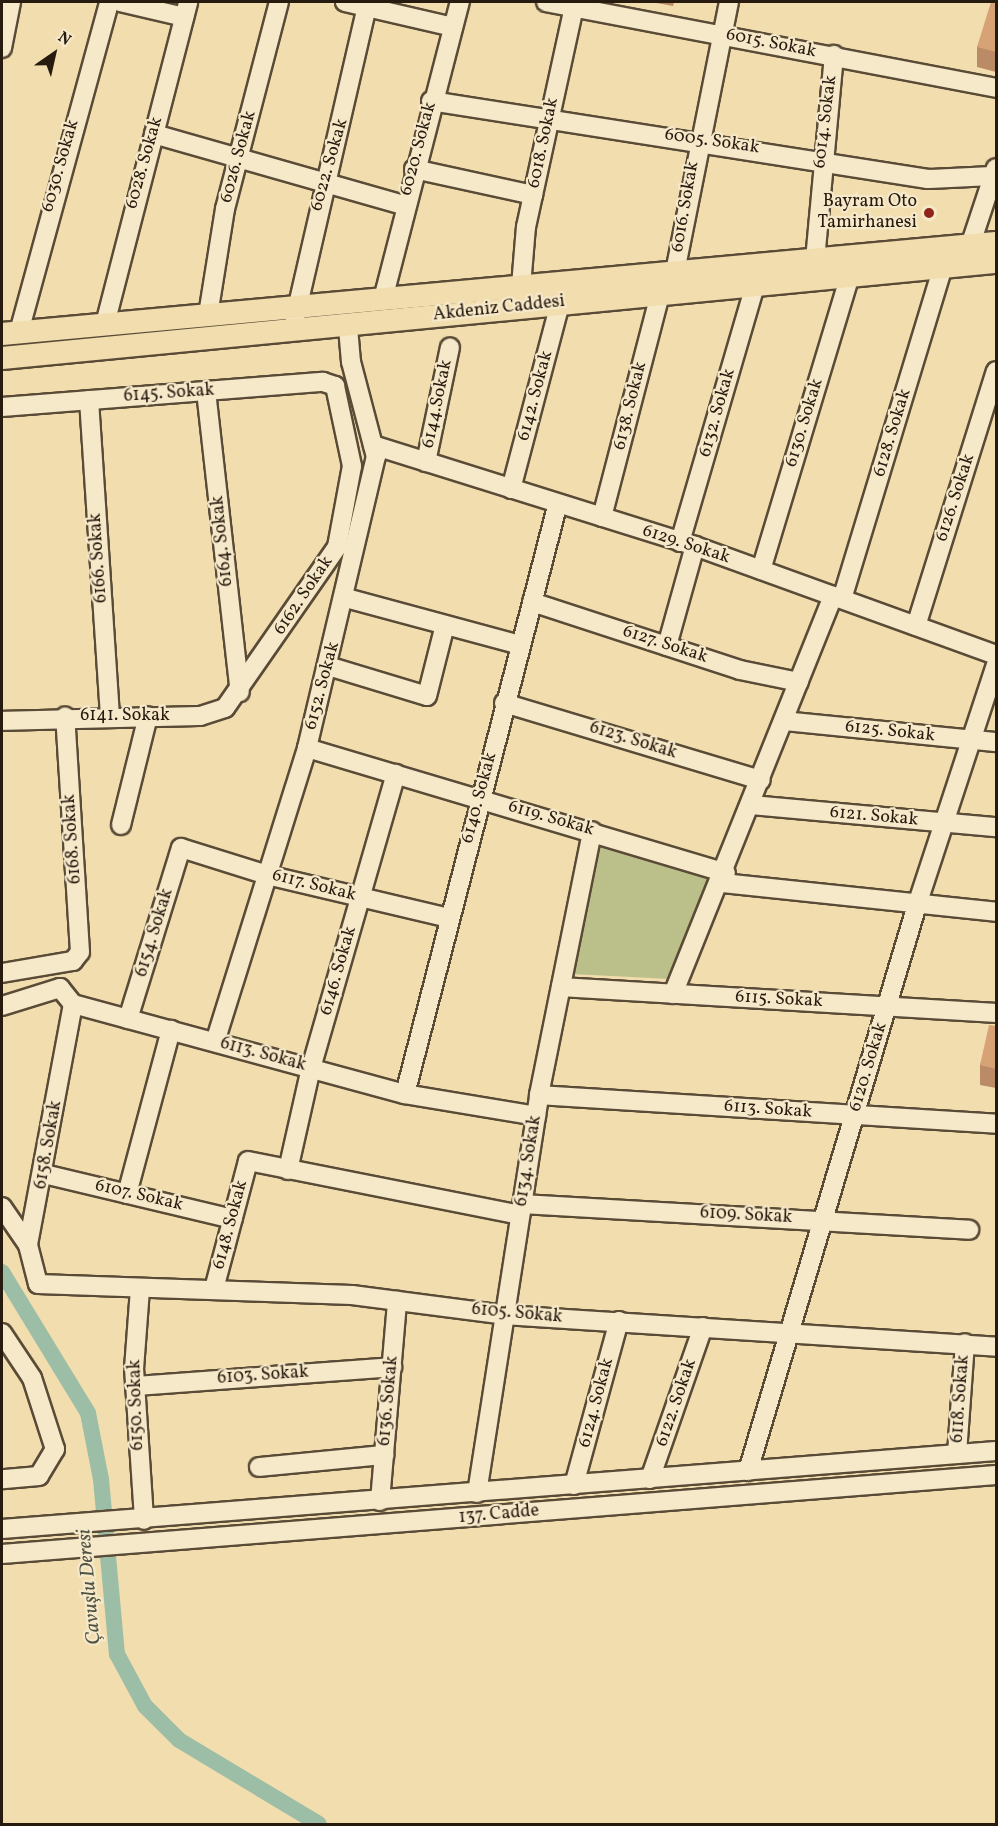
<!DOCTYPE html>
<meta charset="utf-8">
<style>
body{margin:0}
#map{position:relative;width:998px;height:1826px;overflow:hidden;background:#f1ddae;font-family:Vollkorn,serif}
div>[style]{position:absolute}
.green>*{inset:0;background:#bbc08a}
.canal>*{height:16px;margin:-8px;padding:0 8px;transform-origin:8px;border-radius:8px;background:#9cbda6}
.roads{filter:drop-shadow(2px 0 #5a4b37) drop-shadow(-2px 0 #5a4b37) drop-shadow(0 2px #5a4b37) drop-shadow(0 -2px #5a4b37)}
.minor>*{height:18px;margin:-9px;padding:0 9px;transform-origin:9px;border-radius:9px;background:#f6e9ca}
.major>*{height:22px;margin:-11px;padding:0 11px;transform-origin:11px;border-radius:11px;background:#f1ddae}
.wall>*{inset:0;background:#ba8b66}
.building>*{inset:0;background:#d8a277}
.dots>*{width:16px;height:16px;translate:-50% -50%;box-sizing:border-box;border:3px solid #f6e9ca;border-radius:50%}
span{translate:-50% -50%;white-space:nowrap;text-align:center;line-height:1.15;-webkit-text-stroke:4.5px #f6e9ca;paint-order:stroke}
.street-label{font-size:18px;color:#271a0f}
.poi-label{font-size:18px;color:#271a0f}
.right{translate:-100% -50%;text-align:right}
.water-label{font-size:20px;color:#505344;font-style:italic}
.frame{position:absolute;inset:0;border:3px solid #271a0f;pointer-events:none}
.north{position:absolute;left:24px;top:24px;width:60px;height:60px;-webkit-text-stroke:4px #f6e9ca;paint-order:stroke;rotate:34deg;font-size:16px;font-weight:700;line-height:24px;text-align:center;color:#271a0f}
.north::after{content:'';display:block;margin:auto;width:21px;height:27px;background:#271a0f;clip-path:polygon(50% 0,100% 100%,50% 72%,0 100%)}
</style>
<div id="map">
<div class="green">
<i style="clip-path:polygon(597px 837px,714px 876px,670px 979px,572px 974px)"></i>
</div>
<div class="canal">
<i style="left:2px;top:1272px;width:165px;rotate:58.6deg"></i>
<i style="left:88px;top:1413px;width:67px;rotate:78.9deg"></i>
<i style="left:101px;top:1479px;width:176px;rotate:84.8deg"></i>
<i style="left:117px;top:1654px;width:59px;rotate:61.7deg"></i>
<i style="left:145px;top:1706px;width:48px;rotate:45deg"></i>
<i style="left:179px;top:1740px;width:163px;rotate:31deg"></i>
</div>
<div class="roads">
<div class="minor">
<i style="left:120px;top:2px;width:66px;rotate:13.2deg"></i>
<i style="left:345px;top:2px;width:111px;rotate:13deg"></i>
<i style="left:546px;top:2px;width:458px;rotate:10.8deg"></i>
<i style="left:2px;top:48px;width:47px;rotate:-78.9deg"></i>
<i style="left:431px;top:101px;width:503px;rotate:8.92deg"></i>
<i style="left:928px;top:179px;width:64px;rotate:-2.7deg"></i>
<i style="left:154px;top:134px;width:260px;rotate:15.9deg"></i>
<i style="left:414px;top:169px;width:122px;rotate:12.3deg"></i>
<i style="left:970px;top:246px;width:82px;rotate:-71.6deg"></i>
<i style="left:815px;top:260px;width:206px;rotate:-84.7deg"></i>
<i style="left:675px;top:272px;width:275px;rotate:-78.7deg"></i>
<i style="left:521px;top:286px;width:59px;rotate:-85.2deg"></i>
<i style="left:526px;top:227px;width:230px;rotate:-77.7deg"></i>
<i style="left:383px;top:299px;width:307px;rotate:-75.5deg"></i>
<i style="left:208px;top:315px;width:107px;rotate:-80.9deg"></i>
<i style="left:225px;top:209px;width:214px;rotate:-75.4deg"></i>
<i style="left:295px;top:318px;width:324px;rotate:-77deg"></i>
<i style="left:105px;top:324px;width:333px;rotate:-75.5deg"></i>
<i style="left:19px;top:332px;width:342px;rotate:-74.7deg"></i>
<i style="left:206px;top:391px;width:303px;rotate:83.6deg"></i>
<i style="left:89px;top:400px;width:317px;rotate:86.2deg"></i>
<i style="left:2px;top:407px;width:322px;rotate:-4.5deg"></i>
<i style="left:323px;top:382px;width:13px;rotate:18deg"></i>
<i style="left:335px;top:386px;width:82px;rotate:78deg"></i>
<i style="left:352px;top:466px;width:82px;rotate:100.5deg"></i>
<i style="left:337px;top:547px;width:196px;rotate:124.8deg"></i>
<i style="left:225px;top:708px;width:26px;rotate:162deg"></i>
<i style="left:200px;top:716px;width:198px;rotate:178.6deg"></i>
<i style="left:373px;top:445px;width:337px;rotate:17.4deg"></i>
<i style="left:695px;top:546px;width:320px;rotate:19.9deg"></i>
<i style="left:426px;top:462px;width:117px;rotate:-78.2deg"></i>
<i style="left:511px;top:489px;width:192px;rotate:-75.2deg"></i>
<i style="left:602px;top:517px;width:230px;rotate:-75.4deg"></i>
<i style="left:680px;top:542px;width:268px;rotate:-73.7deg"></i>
<i style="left:761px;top:570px;width:307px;rotate:-73.2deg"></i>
<i style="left:346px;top:598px;width:180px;rotate:15.1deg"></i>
<i style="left:842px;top:599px;width:347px;rotate:-73.1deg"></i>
<i style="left:532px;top:602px;width:219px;rotate:18.1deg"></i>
<i style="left:740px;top:670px;width:60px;rotate:11.5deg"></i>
<i style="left:916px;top:626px;width:267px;rotate:-72.6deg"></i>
<i style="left:667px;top:646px;width:104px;rotate:-74.4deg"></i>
<i style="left:328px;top:666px;width:103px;rotate:16.9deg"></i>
<i style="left:427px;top:696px;width:73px;rotate:-75.8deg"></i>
<i style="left:504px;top:703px;width:268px;rotate:16.7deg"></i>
<i style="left:784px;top:721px;width:213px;rotate:5.7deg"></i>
<i style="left:307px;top:748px;width:437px;rotate:16.6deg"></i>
<i style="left:752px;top:805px;width:245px;rotate:5.2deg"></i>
<i style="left:121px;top:825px;width:112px;rotate:-76.1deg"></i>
<i style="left:722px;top:883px;width:276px;rotate:6deg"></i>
<i style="left:2px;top:973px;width:72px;rotate:-9.6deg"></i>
<i style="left:73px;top:961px;width:11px;rotate:-52deg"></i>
<i style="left:80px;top:952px;width:236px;rotate:-93.6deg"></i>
<i style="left:561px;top:987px;width:436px;rotate:3.4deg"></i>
<i style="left:673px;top:994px;width:429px;rotate:-68.1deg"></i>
<i style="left:73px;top:1004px;width:245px;rotate:100.6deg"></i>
<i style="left:28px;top:1245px;width:40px;rotate:75.6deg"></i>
<i style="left:38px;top:1284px;width:314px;rotate:2deg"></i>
<i style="left:352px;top:1295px;width:154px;rotate:7.4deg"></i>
<i style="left:505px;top:1315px;width:492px;rotate:3.7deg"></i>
<i style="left:73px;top:1004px;width:344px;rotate:15.2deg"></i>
<i style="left:405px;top:1094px;width:133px;rotate:9.5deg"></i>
<i style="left:2px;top:1006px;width:61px;rotate:-17.2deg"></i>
<i style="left:60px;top:988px;width:21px;rotate:51deg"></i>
<i style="left:128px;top:1019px;width:179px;rotate:-72.8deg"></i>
<i style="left:181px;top:848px;width:90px;rotate:17.4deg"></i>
<i style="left:267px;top:875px;width:187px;rotate:13.3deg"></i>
<i style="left:215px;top:1042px;width:308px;rotate:-72.6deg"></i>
<i style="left:307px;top:748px;width:299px;rotate:-76.7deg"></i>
<i style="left:376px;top:457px;width:98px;rotate:-104.7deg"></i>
<i style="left:351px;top:362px;width:38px;rotate:-95deg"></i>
<i style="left:405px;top:1094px;width:610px;rotate:-75.49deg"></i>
<i style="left:539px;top:1095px;width:458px;rotate:3.6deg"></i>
<i style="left:288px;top:1170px;width:105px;rotate:-77.3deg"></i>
<i style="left:311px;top:1068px;width:306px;rotate:-73.9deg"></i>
<i style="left:44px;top:1174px;width:194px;rotate:13.4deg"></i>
<i style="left:127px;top:1194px;width:170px;rotate:-75deg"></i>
<i style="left:522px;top:1204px;width:448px;rotate:3.3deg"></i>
<i style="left:2px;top:1207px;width:46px;rotate:55.6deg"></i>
<i style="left:140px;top:1289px;width:79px;rotate:94.3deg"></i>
<i style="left:134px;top:1368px;width:152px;rotate:86.2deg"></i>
<i style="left:214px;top:1289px;width:132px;rotate:-75.1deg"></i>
<i style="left:248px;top:1161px;width:277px;rotate:11.2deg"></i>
<i style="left:2px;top:1333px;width:54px;rotate:56.3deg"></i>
<i style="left:32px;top:1378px;width:75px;rotate:72.1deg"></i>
<i style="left:55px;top:1449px;width:31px;rotate:121deg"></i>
<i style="left:39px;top:1476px;width:37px;rotate:175deg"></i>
<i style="left:135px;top:1386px;width:258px;rotate:-4.2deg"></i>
<i style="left:957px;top:1454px;width:111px;rotate:-85.9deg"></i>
<i style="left:259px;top:1467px;width:126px;rotate:-5.5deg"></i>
<i style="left:748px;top:1471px;width:588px;rotate:-73.38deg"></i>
<i style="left:916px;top:908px;width:256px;rotate:-71.8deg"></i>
<i style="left:650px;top:1479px;width:161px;rotate:-70.8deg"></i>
<i style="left:574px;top:1485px;width:170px;rotate:-74.7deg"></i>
<i style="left:477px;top:1493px;width:403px;rotate:-81.1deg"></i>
<i style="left:539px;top:1095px;width:269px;rotate:-78.6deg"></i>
<i style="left:380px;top:1501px;width:201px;rotate:-85.1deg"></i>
<i style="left:2px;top:1529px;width:997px;rotate:-4.49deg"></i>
<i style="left:2px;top:1554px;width:997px;rotate:-4.54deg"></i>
</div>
<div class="major">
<i style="left:2px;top:334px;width:998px;rotate:-5.23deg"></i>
<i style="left:2px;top:358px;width:999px;rotate:-5.52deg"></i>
</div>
</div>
<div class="wall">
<i style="clip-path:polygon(651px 2px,674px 2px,673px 6px)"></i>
<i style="clip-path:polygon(996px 4px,996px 72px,977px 67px,977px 47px)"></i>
<i style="clip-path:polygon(996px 1026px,996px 1088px,980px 1085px,980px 1065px)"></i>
</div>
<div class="building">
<i style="clip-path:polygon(991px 2px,996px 4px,996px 52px,977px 47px)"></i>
<i style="clip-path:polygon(989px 1025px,996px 1026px,996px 1069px,980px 1065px)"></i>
</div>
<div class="dots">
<i style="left:929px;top:213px;background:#8f2418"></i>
</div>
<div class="street-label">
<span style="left:771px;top:44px;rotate:11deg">6015. Sokak</span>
<span style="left:826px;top:122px;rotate:-83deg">6014. Sokak</span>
<span style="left:712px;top:142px;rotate:8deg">6005. Sokak</span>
<span style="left:544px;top:143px;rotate:-78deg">6018. Sokak</span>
<span style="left:419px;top:149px;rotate:-75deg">6020. Sokak</span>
<span style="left:239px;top:157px;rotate:-75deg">6026. Sokak</span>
<span style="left:145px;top:163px;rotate:-74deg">6028. Sokak</span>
<span style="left:330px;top:165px;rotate:-74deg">6022. Sokak</span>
<span style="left:61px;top:166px;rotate:-74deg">6030. Sokak</span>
<span style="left:686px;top:207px;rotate:-80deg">6016. Sokak</span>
<span style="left:499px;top:309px;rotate:-6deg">Akdeniz Caddesi</span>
<span style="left:169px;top:394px;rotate:-4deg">6145. Sokak</span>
<span style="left:536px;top:396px;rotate:-75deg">6142. Sokak</span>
<span style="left:438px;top:404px;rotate:-78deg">6144.Sokak</span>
<span style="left:631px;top:406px;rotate:-76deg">6138. Sokak</span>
<span style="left:718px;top:413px;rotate:-74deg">6132. Sokak</span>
<span style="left:805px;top:423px;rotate:-73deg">6130. Sokak</span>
<span style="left:893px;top:433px;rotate:-73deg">6128. Sokak</span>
<span style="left:956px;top:498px;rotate:-72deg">6126. Sokak</span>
<span style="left:223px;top:541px;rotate:-96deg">6164. Sokak</span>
<span style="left:686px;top:545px;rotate:18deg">6129. Sokak</span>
<span style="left:99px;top:558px;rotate:-94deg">6166. Sokak</span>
<span style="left:304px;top:596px;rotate:-56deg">6162. Sokak</span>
<span style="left:665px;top:645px;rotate:18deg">6127. Sokak</span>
<span style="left:323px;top:686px;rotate:-75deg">6152. Sokak</span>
<span style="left:125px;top:716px">6141. Sokak</span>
<span style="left:890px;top:732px;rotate:6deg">6125. Sokak</span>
<span style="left:633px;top:741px;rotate:17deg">6123. Sokak</span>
<span style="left:480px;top:798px;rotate:-75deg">6140. Sokak</span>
<span style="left:874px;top:817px;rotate:5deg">6121. Sokak</span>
<span style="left:551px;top:819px;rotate:16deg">6119. Sokak</span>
<span style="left:73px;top:839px;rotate:-94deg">6168. Sokak</span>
<span style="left:314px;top:886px;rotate:14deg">6117. Sokak</span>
<span style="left:155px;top:933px;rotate:-73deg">6154. Sokak</span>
<span style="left:339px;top:971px;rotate:-74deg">6146. Sokak</span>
<span style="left:779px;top:1000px;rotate:3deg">6115. Sokak</span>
<span style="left:263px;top:1055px;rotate:15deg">6113. Sokak</span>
<span style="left:869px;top:1067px;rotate:-73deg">6120. Sokak</span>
<span style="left:768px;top:1110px;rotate:4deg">6113. Sokak</span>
<span style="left:49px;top:1145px;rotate:-80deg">6158. Sokak</span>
<span style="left:529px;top:1161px;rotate:-81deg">6134. Sokak</span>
<span style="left:139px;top:1196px;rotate:13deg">6107. Sokak</span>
<span style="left:746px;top:1216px;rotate:3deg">6109. Sokak</span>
<span style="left:231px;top:1225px;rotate:-75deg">6148. Sokak</span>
<span style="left:517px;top:1314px;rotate:5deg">6105. Sokak</span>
<span style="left:263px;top:1376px;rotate:-4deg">6103. Sokak</span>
<span style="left:961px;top:1399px;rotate:-86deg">6118. Sokak</span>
<span style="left:389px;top:1401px;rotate:-85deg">6136. Sokak</span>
<span style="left:597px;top:1403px;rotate:-75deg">6124. Sokak</span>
<span style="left:677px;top:1403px;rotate:-71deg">6122. Sokak</span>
<span style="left:137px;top:1405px;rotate:-92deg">6150. Sokak</span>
<span style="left:499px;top:1515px;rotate:-5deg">137. Cadde</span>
</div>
<div class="poi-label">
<span class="right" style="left:917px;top:213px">Bayram Oto<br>Tamirhanesi</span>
</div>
<div class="water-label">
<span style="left:90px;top:1587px;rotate:-95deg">Çavuşlu Deresi</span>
</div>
<div class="frame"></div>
<div class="north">N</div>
</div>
